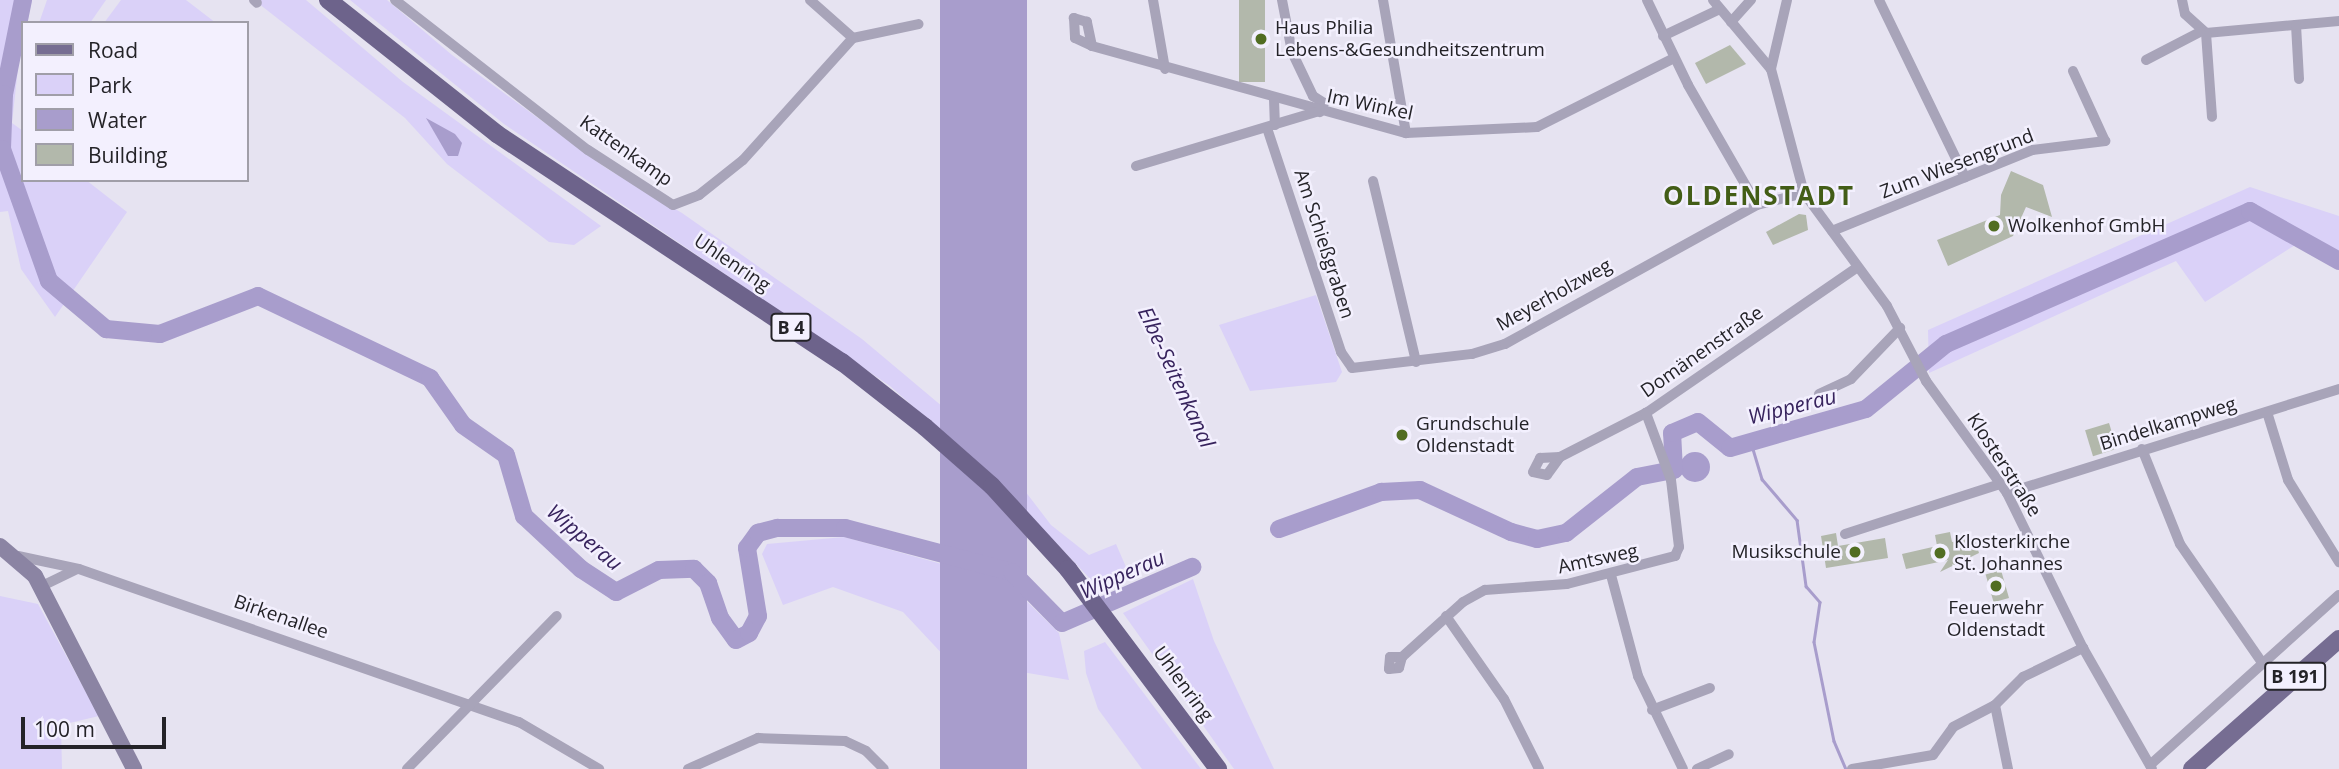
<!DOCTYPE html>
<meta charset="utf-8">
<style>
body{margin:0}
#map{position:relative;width:2339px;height:769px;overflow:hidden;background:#e6e3f1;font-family:"Open Sans",sans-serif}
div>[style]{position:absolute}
.green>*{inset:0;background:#dad1f8}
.water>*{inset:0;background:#a89dcc;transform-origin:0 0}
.round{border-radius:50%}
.stream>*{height:2.5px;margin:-1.25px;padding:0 1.25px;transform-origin:1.25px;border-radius:1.25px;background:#a89dcc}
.river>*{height:18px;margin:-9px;padding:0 9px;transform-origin:9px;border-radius:9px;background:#a89dcc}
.building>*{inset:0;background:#b2b8ab;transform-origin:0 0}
.minor>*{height:10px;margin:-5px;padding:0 5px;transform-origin:5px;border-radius:5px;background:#a8a4b9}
.secondary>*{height:16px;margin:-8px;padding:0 8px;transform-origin:8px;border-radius:8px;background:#8b84a3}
.primary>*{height:18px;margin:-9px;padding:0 9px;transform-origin:9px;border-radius:9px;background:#766d92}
.trunk>*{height:18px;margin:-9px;padding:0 9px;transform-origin:9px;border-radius:9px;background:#6d638b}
.dots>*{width:19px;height:19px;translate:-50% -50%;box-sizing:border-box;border:4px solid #f3f0fe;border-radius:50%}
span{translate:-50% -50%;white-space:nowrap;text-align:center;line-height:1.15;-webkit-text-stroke:5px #f3f0fe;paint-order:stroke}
.shield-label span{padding:2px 5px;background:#f3f0fe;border:2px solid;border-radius:5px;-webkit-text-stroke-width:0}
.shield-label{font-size:18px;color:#242328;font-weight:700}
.poi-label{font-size:19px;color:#242328}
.left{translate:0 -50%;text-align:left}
.right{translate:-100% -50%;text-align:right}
.street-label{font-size:19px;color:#242328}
.water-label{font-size:21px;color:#37235d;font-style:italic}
.district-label{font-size:26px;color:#435d17;font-weight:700;letter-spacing:2px}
.legend{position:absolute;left:21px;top:21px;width:228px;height:161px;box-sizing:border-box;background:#f3f0fe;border:2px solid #a09ea8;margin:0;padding:9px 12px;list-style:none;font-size:21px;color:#242328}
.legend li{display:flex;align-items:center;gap:14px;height:35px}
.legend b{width:35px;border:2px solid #a09ea8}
.scale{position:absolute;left:21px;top:717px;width:145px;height:32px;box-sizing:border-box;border:4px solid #242328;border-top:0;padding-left:9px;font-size:21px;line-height:24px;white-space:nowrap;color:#242328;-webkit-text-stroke:5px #f3f0fe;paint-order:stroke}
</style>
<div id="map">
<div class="green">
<i style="clip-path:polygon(0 0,32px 0,27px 23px,23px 23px,12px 123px,23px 131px,23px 180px,86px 180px,127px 212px,55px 317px,21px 269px,8px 211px,0 212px)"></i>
<i style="clip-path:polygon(47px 0,106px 0,90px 23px,39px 23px)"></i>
<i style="clip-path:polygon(121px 0,186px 0,216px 23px,104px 23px)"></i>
<i style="clip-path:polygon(254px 0,306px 0,403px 82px,601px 226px,574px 245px,549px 242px,447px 164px,405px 118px)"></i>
<i style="clip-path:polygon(350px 0,387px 0,452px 55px,606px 168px,682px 213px,862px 339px,993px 449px,1051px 525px,1089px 555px,1116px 544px,1126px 567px,1096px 585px,998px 482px,890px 386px,504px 124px)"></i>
<i style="clip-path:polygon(2250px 187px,2339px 216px,2339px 270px,2300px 242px,2205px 302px,2176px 261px,1929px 373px,1928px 330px)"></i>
<i style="clip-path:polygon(1316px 295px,1342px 372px,1336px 382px,1250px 391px,1219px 325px)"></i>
<i style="clip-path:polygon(844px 537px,1007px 582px,1059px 633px,1069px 680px,947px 659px,903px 612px,833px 587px,783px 605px,762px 554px,767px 544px)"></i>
<i style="clip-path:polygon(1193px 579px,1214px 641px,1274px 769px,1234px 769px,1123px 613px)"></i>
<i style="clip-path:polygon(0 596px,38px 604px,99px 716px,61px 725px,62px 769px,0 769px)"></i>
<i style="clip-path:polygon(1105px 642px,1201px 769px,1142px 769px,1098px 709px,1086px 673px,1084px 651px)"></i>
</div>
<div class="water">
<i style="left:940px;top:0;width:87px;height:846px"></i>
<i style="clip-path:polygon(426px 118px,455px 134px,462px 143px,458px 156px,448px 156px)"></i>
<i class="round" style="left:1680px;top:452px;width:30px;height:30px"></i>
</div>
<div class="stream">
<i style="left:1750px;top:439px;width:42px;rotate:73.3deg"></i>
<i style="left:1762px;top:479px;width:54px;rotate:49.5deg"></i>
<i style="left:1797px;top:520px;width:67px;rotate:82.2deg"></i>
<i style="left:1806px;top:586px;width:21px;rotate:49deg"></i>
<i style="left:1820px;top:602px;width:40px;rotate:98.5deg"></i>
<i style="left:1814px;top:642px;width:101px;rotate:78.6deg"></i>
<i style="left:1834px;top:741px;width:30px;rotate:67deg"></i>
</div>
<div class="river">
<i style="left:23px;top:0;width:96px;rotate:101.4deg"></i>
<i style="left:4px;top:94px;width:55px;rotate:92.1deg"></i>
<i style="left:2px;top:149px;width:140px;rotate:70.4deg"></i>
<i style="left:49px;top:281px;width:75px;rotate:40.1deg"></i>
<i style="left:106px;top:329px;width:54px;rotate:5.3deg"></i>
<i style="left:160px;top:334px;width:105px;rotate:-21.2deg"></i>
<i style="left:258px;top:296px;width:191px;rotate:25.5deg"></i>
<i style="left:430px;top:378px;width:57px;rotate:54.9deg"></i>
<i style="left:463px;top:425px;width:52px;rotate:34.9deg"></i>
<i style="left:506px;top:455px;width:64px;rotate:73.6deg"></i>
<i style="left:524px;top:516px;width:78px;rotate:42.9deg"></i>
<i style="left:581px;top:569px;width:42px;rotate:33.3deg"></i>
<i style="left:616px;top:592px;width:48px;rotate:-27.1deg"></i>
<i style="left:659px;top:570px;width:35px;rotate:-2deg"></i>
<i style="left:694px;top:569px;width:20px;rotate:45deg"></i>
<i style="left:708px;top:583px;width:37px;rotate:71deg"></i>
<i style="left:720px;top:618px;width:27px;rotate:54deg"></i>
<i style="left:736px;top:640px;width:15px;rotate:-28deg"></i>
<i style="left:749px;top:633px;width:19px;rotate:-62deg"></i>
<i style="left:758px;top:616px;width:69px;rotate:-99.2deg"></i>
<i style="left:747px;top:548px;width:19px;rotate:-54deg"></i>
<i style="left:758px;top:533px;width:20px;rotate:-15deg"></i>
<i style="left:777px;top:528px;width:68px"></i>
<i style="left:845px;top:528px;width:173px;rotate:14.8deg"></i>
<i style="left:1012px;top:572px;width:71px;rotate:45.6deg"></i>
<i style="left:1062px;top:623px;width:142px;rotate:-23.3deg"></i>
<i style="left:1279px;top:529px;width:109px;rotate:-19.9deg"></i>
<i style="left:1381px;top:492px;width:39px;rotate:-3deg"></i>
<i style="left:1420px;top:490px;width:100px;rotate:24.8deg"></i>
<i style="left:1511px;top:532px;width:27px;rotate:15deg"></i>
<i style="left:1537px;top:539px;width:30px;rotate:-12deg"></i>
<i style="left:1566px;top:533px;width:90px;rotate:-38.3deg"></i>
<i style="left:1637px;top:477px;width:38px;rotate:-11deg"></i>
<i style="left:1674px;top:470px;width:37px;rotate:-93deg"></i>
<i style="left:1672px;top:433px;width:28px;rotate:-23deg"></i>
<i style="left:1698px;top:422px;width:41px;rotate:39.1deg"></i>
<i style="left:1730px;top:448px;width:141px;rotate:-16deg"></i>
<i style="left:1866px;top:409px;width:103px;rotate:-39.1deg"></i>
<i style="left:1946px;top:344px;width:332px;rotate:-23.6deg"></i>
<i style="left:2250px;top:211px;width:102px;rotate:29.3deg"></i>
</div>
<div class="building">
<i style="left:1239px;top:0;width:26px;height:82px"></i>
<i style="clip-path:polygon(1730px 45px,1746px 64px,1706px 84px,1695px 63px)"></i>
<i style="clip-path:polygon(2011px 171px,2043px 185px,2052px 217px,2026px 207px,2013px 236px,1948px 266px,1937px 240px,2000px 215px,2001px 195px)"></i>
<i style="clip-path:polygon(1799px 214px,1806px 215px,1808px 230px,1773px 245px,1766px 232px)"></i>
<i style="left:2109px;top:423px;width:27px;height:25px;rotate:73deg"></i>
<i style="clip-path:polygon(1950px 532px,1952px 542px,1974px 537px,1979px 553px,1940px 572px,1948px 560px,1906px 569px,1902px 554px,1937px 546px,1935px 535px)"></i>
<i style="clip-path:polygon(1836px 533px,1838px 546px,1885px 538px,1888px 558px,1826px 568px,1821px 536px)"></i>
<i style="left:2001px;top:570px;width:29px;height:16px;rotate:74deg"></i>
</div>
<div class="minor">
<i style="left:254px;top:0;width:4px;rotate:45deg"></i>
<i style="left:395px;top:0;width:244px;rotate:37.9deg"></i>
<i style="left:588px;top:150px;width:101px;rotate:32.9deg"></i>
<i style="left:673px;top:205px;width:28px;rotate:-21deg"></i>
<i style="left:699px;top:195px;width:56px;rotate:-38.5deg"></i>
<i style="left:743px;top:160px;width:164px;rotate:-48deg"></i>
<i style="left:853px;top:38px;width:67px;rotate:-12deg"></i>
<i style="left:810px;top:0;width:57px;rotate:41.5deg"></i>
<i style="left:1153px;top:0;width:70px;rotate:80.1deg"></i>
<i style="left:1282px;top:0;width:53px;rotate:79.1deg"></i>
<i style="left:1292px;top:52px;width:49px;rotate:64.5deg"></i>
<i style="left:1313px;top:96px;width:13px;rotate:32deg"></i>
<i style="left:1324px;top:103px;width:10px;rotate:114deg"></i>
<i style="left:1383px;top:0;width:135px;rotate:80.2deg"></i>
<i style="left:1647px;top:0;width:94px;rotate:64.2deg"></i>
<i style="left:1688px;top:85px;width:138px;rotate:60.1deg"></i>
<i style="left:1713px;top:0;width:90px;rotate:50deg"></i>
<i style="left:1787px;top:0;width:71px;rotate:103.1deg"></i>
<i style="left:1771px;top:69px;width:128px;rotate:75.1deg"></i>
<i style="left:1804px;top:193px;width:140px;rotate:53.7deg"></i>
<i style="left:1887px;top:306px;width:85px;rotate:62.5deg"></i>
<i style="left:1926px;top:381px;width:138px;rotate:54.1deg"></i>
<i style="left:2007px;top:493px;width:173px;rotate:63.9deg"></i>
<i style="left:2083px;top:648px;width:139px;rotate:60.3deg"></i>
<i style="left:1879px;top:0;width:197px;rotate:64.1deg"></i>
<i style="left:2182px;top:0;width:14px;rotate:78deg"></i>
<i style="left:2185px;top:14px;width:28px;rotate:42deg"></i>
<i style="left:2206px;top:33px;width:134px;rotate:-5.2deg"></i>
<i style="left:1731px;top:22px;width:30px;rotate:-48deg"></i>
<i style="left:2296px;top:25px;width:54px;rotate:86.8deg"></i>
<i style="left:2206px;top:33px;width:84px;rotate:85.9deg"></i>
<i style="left:1663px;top:36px;width:63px;rotate:-25.3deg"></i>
<i style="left:1092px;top:46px;width:25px;rotate:-102deg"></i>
<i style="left:1087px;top:22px;width:14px;rotate:-163deg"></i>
<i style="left:1074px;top:18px;width:20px;rotate:87deg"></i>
<i style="left:1075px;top:38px;width:19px;rotate:25deg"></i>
<i style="left:1092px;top:46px;width:326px;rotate:15.5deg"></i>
<i style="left:1406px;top:133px;width:131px;rotate:-2.6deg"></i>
<i style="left:1537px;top:127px;width:153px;rotate:-26.7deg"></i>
<i style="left:2146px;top:60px;width:61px;rotate:-27.4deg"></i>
<i style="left:1274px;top:99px;width:26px;rotate:88deg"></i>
<i style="left:1267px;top:128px;width:236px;rotate:71.7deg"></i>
<i style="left:1341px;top:352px;width:19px;rotate:55deg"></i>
<i style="left:1352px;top:368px;width:121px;rotate:-6.7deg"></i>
<i style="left:1472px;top:354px;width:34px;rotate:-17deg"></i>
<i style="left:1505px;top:344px;width:288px;rotate:-28.9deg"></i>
<i style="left:1136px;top:166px;width:188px;rotate:-16.7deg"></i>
<i style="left:1373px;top:181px;width:186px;rotate:76.6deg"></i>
<i style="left:1757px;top:205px;width:49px;rotate:-14.3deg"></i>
<i style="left:1832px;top:231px;width:216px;rotate:-22deg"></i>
<i style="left:2032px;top:150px;width:74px;rotate:-7deg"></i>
<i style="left:2105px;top:141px;width:77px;rotate:-114.6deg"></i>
<i style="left:1819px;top:394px;width:35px;rotate:-25deg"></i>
<i style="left:1851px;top:379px;width:71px;rotate:-46.1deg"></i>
<i style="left:2267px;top:412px;width:71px;rotate:72.8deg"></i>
<i style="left:2288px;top:480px;width:97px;rotate:58.1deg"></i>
<i style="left:2142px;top:449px;width:102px;rotate:68.2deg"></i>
<i style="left:2180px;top:544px;width:146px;rotate:55.3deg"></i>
<i style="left:1560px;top:457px;width:22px;rotate:126deg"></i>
<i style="left:1547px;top:475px;width:14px;rotate:-168deg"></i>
<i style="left:1533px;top:472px;width:16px;rotate:-63deg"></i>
<i style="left:1540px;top:458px;width:20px;rotate:-3deg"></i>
<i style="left:1560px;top:457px;width:97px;rotate:-27.1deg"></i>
<i style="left:1646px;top:413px;width:257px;rotate:-34.6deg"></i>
<i style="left:2007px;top:493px;width:348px;rotate:-17.4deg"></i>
<i style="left:1845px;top:534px;width:163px;rotate:-17.9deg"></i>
<i style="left:18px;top:556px;width:62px;rotate:12deg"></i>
<i style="left:79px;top:569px;width:466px;rotate:19.2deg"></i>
<i style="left:519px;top:722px;width:93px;rotate:30.4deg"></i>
<i style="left:1611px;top:575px;width:105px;rotate:75deg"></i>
<i style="left:1638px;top:676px;width:103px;rotate:64.2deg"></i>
<i style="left:42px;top:586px;width:39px;rotate:-26deg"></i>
<i style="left:1446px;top:616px;width:101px;rotate:55.1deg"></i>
<i style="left:1504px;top:699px;width:78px;rotate:63.4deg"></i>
<i style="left:1402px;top:657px;width:12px;rotate:180deg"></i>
<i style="left:1390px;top:657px;width:12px;rotate:95deg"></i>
<i style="left:1389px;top:669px;width:10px;rotate:-6deg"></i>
<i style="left:1399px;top:668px;width:11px;rotate:-75deg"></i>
<i style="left:1402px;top:657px;width:82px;rotate:-42deg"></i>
<i style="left:1463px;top:602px;width:25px;rotate:-29deg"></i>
<i style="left:1485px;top:590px;width:82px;rotate:-4.2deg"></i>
<i style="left:1567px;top:584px;width:112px;rotate:-14.5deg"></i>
<i style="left:1675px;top:556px;width:10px;rotate:-66deg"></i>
<i style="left:1679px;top:547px;width:67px;rotate:-96.8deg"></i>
<i style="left:1671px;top:480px;width:72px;rotate:-110.5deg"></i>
<i style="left:1652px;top:710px;width:62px;rotate:-20.8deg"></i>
<i style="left:2150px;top:765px;width:254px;rotate:-42deg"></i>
<i style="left:407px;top:769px;width:214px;rotate:-45.6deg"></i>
<i style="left:688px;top:769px;width:77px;rotate:-23.9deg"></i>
<i style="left:758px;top:738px;width:87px;rotate:2deg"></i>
<i style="left:845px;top:741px;width:23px;rotate:25deg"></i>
<i style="left:866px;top:751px;width:25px;rotate:45deg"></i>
<i style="left:1697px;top:769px;width:35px;rotate:-25deg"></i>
<i style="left:1852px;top:769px;width:82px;rotate:-9.8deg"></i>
<i style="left:1933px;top:755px;width:34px;rotate:-54deg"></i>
<i style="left:1953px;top:727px;width:47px;rotate:-27.6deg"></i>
<i style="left:2008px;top:769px;width:65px;rotate:-101.5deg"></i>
<i style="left:1995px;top:705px;width:40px;rotate:-45deg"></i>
<i style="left:2023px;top:677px;width:67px;rotate:-25.8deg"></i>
</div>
<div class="secondary">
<i style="left:0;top:546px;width:46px;rotate:40.6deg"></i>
<i style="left:35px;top:576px;width:217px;rotate:62.8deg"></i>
</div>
<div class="primary">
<i style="left:2192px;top:769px;width:196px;rotate:-41.5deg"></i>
</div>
<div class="trunk">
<i style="left:328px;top:0;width:216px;rotate:38.4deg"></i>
<i style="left:497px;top:134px;width:414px;rotate:33.5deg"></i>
<i style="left:842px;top:362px;width:105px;rotate:38.1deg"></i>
<i style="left:925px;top:427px;width:89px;rotate:41.4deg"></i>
<i style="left:992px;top:486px;width:113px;rotate:47.5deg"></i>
<i style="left:1068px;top:569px;width:250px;rotate:53.1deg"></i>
</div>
<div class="dots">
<i style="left:1261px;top:39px;background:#516d22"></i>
<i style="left:1994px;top:226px;background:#516d22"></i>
<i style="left:1402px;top:435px;background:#516d22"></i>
<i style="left:1855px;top:552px;background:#516d22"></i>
<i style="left:1940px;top:553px;background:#516d22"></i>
<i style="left:1996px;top:586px;background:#516d22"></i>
</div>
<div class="shield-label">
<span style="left:791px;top:327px">B 4</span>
<span style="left:2295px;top:676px">B 191</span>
</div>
<div class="poi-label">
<span class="left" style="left:1275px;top:39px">Haus Philia<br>Lebens-&amp;Gesundheitszentrum</span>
<span class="left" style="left:2008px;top:226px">Wolkenhof GmbH</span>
<span class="left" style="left:1416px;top:435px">Grundschule<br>Oldenstadt</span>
<span class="left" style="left:1954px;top:553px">Klosterkirche<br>St. Johannes</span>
<span class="right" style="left:1841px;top:552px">Musikschule</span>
<span style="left:1996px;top:619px">Feuerwehr<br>Oldenstadt</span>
</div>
<div class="street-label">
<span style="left:1370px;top:105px;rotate:12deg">Im Winkel</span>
<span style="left:626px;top:151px;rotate:35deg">Kattenkamp</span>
<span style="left:1957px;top:164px;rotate:-21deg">Zum Wiesengrund</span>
<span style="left:1324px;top:244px;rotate:72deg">Am Schießgraben</span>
<span style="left:732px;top:263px;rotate:34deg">Uhlenring</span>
<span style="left:1554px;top:295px;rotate:-29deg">Meyerholzweg</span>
<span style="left:1702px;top:352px;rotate:-35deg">Domänenstraße</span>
<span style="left:2168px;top:424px;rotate:-17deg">Bindelkampweg</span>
<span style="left:2004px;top:465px;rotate:57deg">Klosterstraße</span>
<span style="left:1598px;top:559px;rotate:-12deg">Amtsweg</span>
<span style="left:281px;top:617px;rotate:19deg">Birkenallee</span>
<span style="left:1183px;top:684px;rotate:54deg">Uhlenring</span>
</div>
<div class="water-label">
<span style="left:1177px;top:377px;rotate:65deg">Elbe-Seitenkanal</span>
<span style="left:1792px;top:406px;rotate:-14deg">Wipperau</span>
<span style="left:585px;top:537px;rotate:40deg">Wipperau</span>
<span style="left:1122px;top:574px;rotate:-24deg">Wipperau</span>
</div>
<div class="district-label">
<span style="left:1759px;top:196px">OLDENSTADT</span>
</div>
<ul class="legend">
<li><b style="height:9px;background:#766d92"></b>Road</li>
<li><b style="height:19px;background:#dad1f8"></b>Park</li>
<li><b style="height:19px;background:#a89dcc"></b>Water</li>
<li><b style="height:19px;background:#b2b8ab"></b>Building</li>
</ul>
<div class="scale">100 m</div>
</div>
